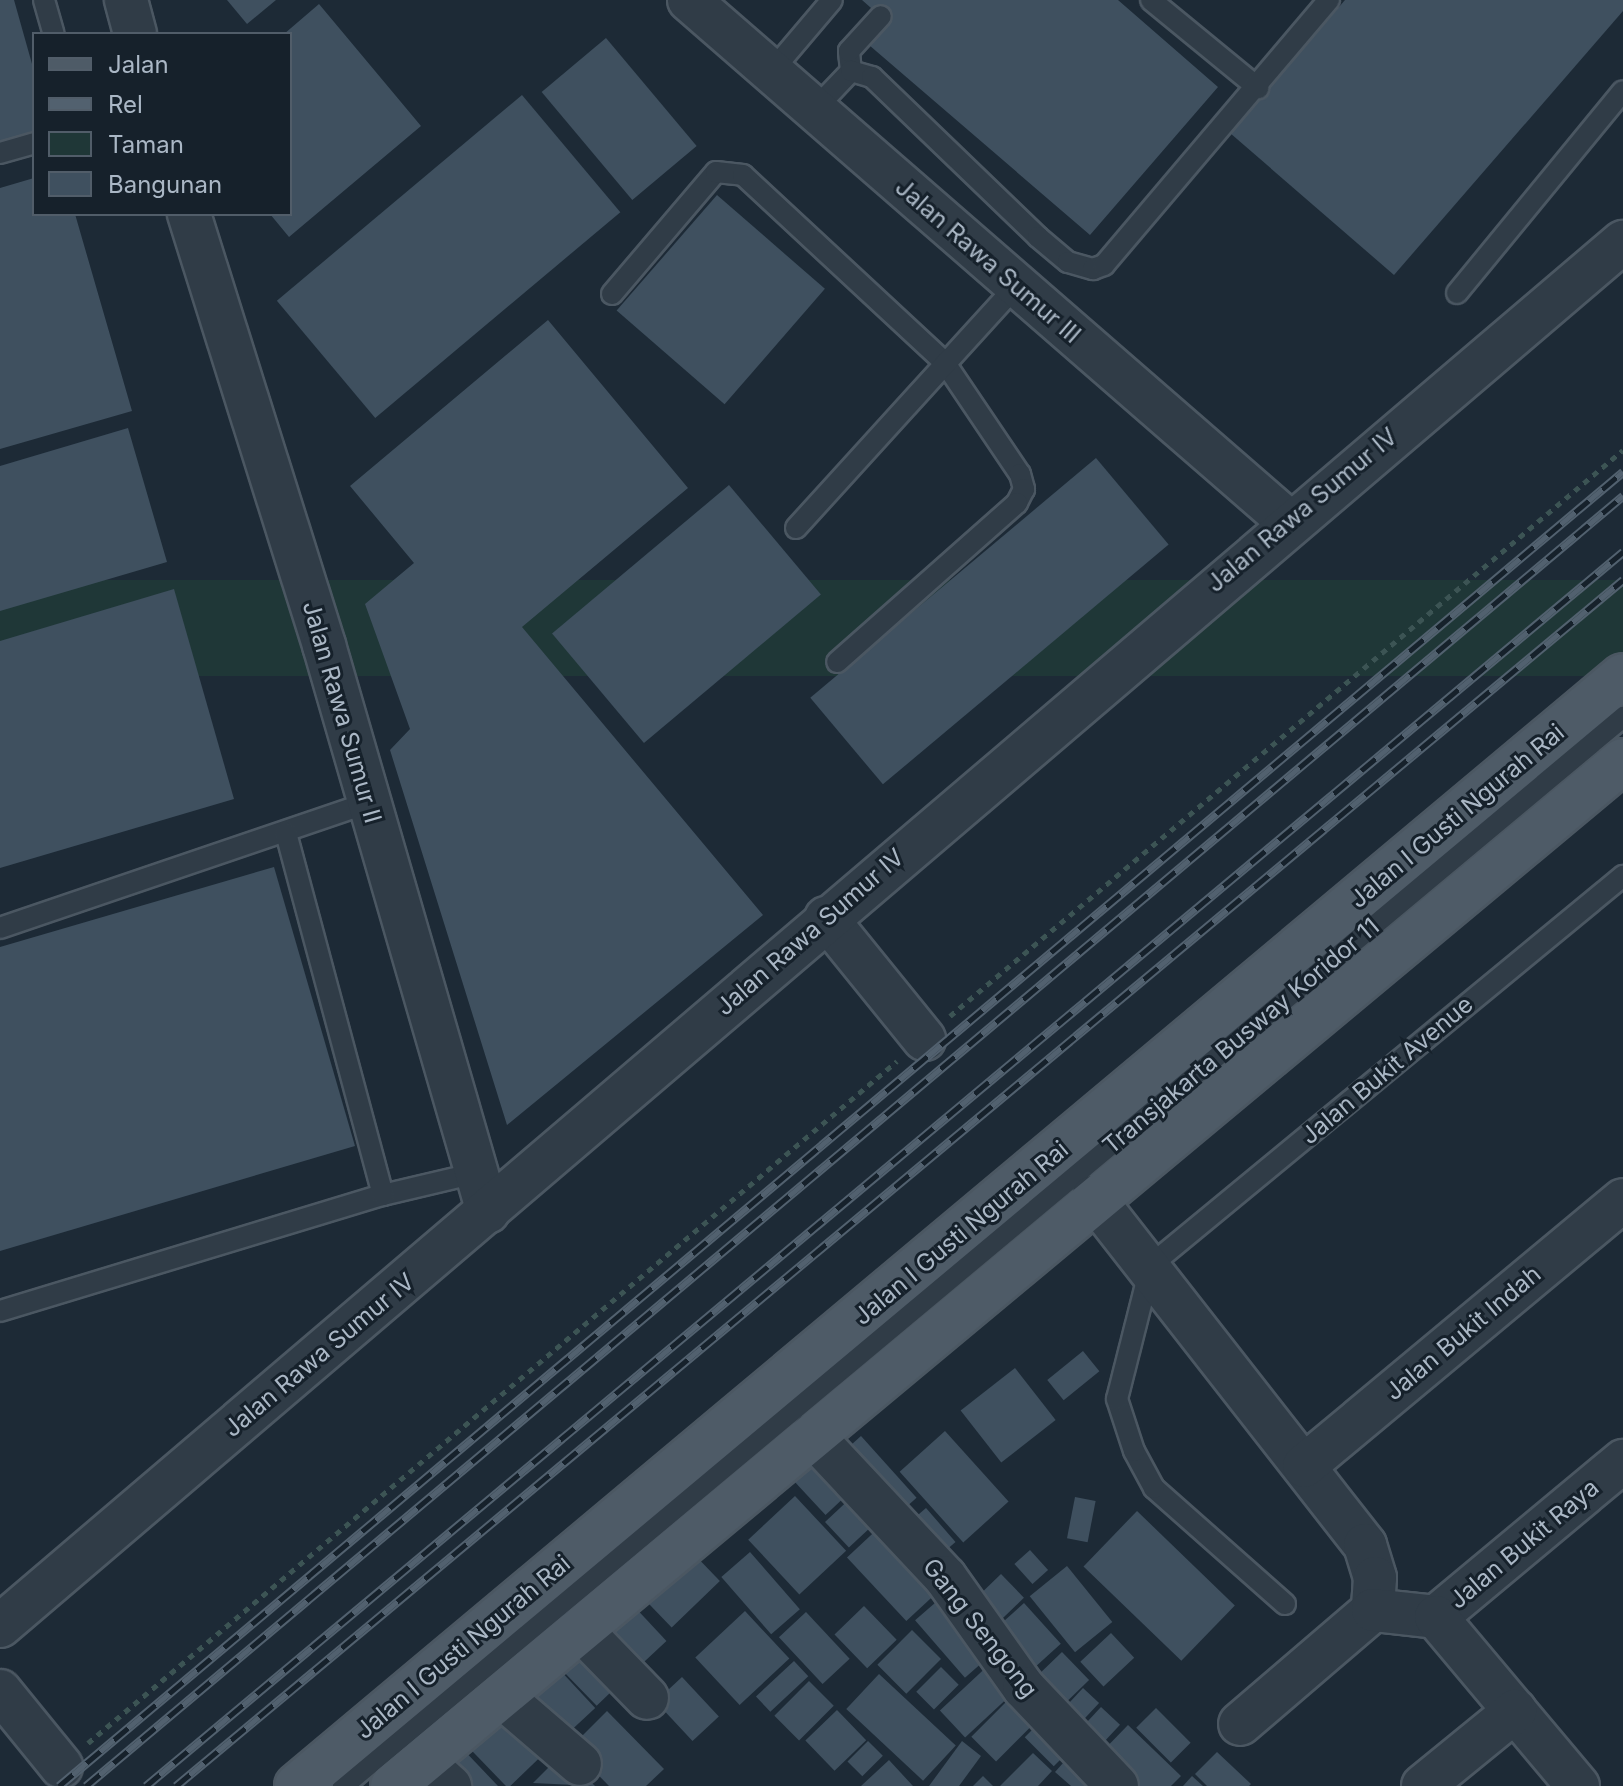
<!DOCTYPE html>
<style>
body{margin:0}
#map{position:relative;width:1623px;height:1786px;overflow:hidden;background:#1d2a36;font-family:Inter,sans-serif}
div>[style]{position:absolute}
.green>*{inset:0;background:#1f3737;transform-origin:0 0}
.building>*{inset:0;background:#3f505f;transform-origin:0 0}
.path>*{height:5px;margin-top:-2.5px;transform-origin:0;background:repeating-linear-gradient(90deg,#3c5454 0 6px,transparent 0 12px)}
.roads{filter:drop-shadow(2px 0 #4b5762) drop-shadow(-2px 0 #4b5762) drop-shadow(0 2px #4b5762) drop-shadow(0 -2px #4b5762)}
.lane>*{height:20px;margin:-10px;padding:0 10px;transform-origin:10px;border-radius:10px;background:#303c47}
.street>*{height:42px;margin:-21px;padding:0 21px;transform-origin:21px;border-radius:21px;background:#303c47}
.primary>*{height:44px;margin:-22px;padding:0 22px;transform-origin:22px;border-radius:22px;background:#4e5b67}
.rail>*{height:9px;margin-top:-4.5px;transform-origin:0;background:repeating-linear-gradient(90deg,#16212b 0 18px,#52616f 0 36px);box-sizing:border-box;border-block:2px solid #52616f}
span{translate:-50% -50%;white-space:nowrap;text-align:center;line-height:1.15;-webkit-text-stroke:6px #16212b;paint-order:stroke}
.street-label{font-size:24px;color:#aab7c5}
.legend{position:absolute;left:32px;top:32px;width:260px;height:184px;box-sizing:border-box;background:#16212b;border:2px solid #515d69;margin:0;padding:10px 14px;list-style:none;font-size:24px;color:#aab7c5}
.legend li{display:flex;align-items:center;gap:16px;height:40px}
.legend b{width:40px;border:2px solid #515d69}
</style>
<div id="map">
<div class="green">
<i style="left:1623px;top:580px;width:96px;height:1884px;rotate:90deg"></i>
</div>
<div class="building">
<i style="clip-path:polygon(0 0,14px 0,34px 71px,34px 132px,0 142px)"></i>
<i style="clip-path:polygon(227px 0,276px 0,247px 24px)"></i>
<i style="clip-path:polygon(862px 0,1118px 0,1218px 87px,1090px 235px,869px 45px,888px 23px)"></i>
<i style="clip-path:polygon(1345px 0,1623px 0,1623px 11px,1394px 275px,1230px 133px)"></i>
<i style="clip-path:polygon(319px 4px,421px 126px,289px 237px,270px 214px,290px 214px,290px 34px,284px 34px)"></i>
<i style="left:606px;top:38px;width:141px;height:84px;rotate:50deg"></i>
<i style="left:522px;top:95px;width:153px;height:320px;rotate:50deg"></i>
<i style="clip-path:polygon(34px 178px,34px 214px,75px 214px,132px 411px,0 449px,0 188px)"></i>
<i style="left:717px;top:195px;width:143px;height:153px;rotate:41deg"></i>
<i style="clip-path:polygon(548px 320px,688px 488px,522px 627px,763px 915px,507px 1125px,390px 750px,410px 729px,365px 604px,414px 563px,350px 486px)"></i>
<i style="clip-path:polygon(128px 428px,167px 562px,0 611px,0 466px)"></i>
<i style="left:1096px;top:458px;width:113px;height:373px;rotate:50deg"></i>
<i style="left:729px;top:485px;width:143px;height:231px;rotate:50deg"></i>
<i style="clip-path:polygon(174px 589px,234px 799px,0 868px,0 641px)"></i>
<i style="clip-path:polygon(274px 867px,355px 1146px,0 1251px,0 947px)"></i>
<i style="left:1083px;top:1351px;width:26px;height:46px;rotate:51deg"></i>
<i style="left:1015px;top:1368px;width:66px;height:69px;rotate:52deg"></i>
<i style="left:945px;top:1431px;width:95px;height:61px;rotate:48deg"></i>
<i style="left:861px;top:1436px;width:83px;height:34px;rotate:48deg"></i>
<i style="left:822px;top:1454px;width:47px;height:39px;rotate:47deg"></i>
<i style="left:855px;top:1494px;width:35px;height:41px;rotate:47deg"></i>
<i style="left:795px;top:1496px;width:75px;height:64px;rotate:47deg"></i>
<i style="left:1075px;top:1497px;width:21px;height:42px;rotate:11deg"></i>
<i style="left:926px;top:1508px;width:45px;height:23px;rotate:49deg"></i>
<i style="left:1137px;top:1511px;width:136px;height:77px;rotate:44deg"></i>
<i style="left:885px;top:1522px;width:87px;height:52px;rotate:47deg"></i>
<i style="left:690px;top:1550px;width:43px;height:67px;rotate:46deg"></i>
<i style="left:1030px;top:1550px;width:27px;height:21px;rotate:48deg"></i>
<i style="left:750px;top:1552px;width:76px;height:38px;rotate:49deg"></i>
<i style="left:1067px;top:1566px;width:72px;height:48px;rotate:51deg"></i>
<i style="left:1001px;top:1574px;width:33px;height:49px;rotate:46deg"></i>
<i style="left:943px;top:1596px;width:76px;height:37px;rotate:49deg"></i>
<i style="left:631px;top:1603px;width:52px;height:48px;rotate:47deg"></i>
<i style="left:1024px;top:1603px;width:55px;height:49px;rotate:48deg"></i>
<i style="left:864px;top:1606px;width:47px;height:41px;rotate:46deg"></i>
<i style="left:745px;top:1611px;width:65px;height:68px;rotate:47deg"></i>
<i style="left:806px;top:1612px;width:64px;height:37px;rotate:47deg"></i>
<i style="left:912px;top:1630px;width:41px;height:49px;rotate:45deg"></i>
<i style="left:1111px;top:1633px;width:34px;height:42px;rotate:47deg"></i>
<i style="left:583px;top:1637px;width:59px;height:38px;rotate:46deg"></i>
<i style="left:1062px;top:1652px;width:39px;height:52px;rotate:46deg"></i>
<i style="left:994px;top:1660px;width:37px;height:74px;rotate:47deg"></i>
<i style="left:794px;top:1661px;width:21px;height:52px;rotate:47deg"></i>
<i style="left:557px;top:1667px;width:56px;height:46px;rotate:47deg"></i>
<i style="left:941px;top:1667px;width:25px;height:35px;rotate:45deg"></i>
<i style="left:879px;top:1674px;width:105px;height:48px;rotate:43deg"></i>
<i style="left:682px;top:1677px;width:54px;height:36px;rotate:47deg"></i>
<i style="left:809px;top:1681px;width:35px;height:49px;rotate:45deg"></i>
<i style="left:1083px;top:1688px;width:22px;height:40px;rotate:43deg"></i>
<i style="left:1018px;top:1690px;width:35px;height:66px;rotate:45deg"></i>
<i style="left:1101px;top:1707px;width:26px;height:40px;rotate:43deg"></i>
<i style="left:1156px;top:1708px;width:49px;height:28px;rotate:45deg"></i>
<i style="left:837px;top:1710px;width:42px;height:44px;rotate:46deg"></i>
<i style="left:503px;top:1711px;width:59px;height:50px;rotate:46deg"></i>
<i style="clip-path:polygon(607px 1711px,664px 1769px,646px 1786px,609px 1786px,571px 1747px)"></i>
<i style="left:1041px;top:1721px;width:41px;height:23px;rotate:45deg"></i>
<i style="clip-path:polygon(1128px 1725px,1181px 1776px,1171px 1786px,1123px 1786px,1095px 1759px)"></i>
<i style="left:868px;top:1741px;width:21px;height:29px;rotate:45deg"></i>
<i style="clip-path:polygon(962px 1741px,981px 1756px,959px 1786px,929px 1786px)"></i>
<i style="clip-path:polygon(459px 1745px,498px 1786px,459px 1786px,439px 1764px)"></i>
<i style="clip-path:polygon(1217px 1752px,1251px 1784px,1249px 1786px,1207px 1786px,1195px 1774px)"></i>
<i style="clip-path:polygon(1033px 1753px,1052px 1771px,1038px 1786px,1000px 1786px)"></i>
<i style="clip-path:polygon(1072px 1753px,1096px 1786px,1071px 1786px,1055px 1772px)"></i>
<i style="clip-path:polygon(562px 1754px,595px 1786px,533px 1783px)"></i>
<i style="clip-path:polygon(889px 1760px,913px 1786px,861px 1786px)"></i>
<i style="clip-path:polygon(983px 1776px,993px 1786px,973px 1786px)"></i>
<i style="clip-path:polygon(1192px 1776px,1203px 1786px,1183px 1786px)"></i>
</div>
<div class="path">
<i style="left:950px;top:1016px;width:879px;rotate:-40.06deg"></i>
<i style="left:88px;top:1743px;width:1058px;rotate:-40.13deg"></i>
</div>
<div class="roads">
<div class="lane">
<i style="left:44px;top:0;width:35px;rotate:74deg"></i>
<i style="left:1151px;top:0;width:139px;rotate:39.4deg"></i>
<i style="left:851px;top:71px;width:20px;rotate:-96deg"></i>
<i style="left:849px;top:51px;width:47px;rotate:-47.6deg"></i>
<i style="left:771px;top:72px;width:94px;rotate:-49.7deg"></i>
<i style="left:814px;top:110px;width:54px;rotate:-46.5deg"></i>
<i style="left:851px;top:71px;width:22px;rotate:16deg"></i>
<i style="left:872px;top:77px;width:231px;rotate:43.9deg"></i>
<i style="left:1038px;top:237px;width:39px;rotate:40deg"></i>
<i style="left:1068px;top:262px;width:26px;rotate:16deg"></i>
<i style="left:1093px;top:269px;width:12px;rotate:-20deg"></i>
<i style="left:1104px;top:265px;width:348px;rotate:-49.7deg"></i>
<i style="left:0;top:153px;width:35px;rotate:-16deg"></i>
<i style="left:1457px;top:293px;width:261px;rotate:-50.6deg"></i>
<i style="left:612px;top:294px;width:160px;rotate:-49.6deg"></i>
<i style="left:716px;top:172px;width:27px;rotate:6deg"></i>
<i style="left:743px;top:175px;width:276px;rotate:42.9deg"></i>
<i style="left:945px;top:363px;width:134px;rotate:56deg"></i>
<i style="left:1020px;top:474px;width:16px;rotate:75deg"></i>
<i style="left:1024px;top:489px;width:16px;rotate:117deg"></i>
<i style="left:1017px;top:503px;width:240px;rotate:138.5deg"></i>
<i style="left:796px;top:528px;width:327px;rotate:-47.7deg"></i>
<i style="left:0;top:928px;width:389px;rotate:-18.8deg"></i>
<i style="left:383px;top:1195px;width:96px;rotate:-13.3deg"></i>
<i style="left:0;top:1311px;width:400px;rotate:-16.9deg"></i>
<i style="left:383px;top:1195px;width:375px;rotate:-105deg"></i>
<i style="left:1285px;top:1604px;width:175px;rotate:-138.5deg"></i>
<i style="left:1154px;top:1488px;width:42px;rotate:-118.4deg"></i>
<i style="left:1134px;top:1451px;width:55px;rotate:-108.1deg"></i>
<i style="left:1117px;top:1399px;width:138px;rotate:-75.8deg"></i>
<i style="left:1151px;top:1265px;width:612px;rotate:-39.49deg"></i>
<i style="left:343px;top:1786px;width:1668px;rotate:-39.87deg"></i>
</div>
<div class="street">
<i style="left:126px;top:0;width:35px;rotate:75deg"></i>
<i style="left:689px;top:0;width:794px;rotate:41.02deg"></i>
<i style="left:189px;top:214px;width:452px;rotate:72.6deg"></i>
<i style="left:324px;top:645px;width:590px;rotate:73.87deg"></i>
<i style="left:826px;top:918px;width:156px;rotate:51deg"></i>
<i style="left:1093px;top:1197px;width:442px;rotate:52deg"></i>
<i style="left:1365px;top:1545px;width:34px;rotate:73deg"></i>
<i style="left:1375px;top:1578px;width:32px;rotate:94deg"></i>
<i style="left:1373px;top:1610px;width:175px;rotate:139.4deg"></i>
<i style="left:812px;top:1435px;width:195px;rotate:46.9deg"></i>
<i style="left:945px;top:1577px;width:136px;rotate:54.6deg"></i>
<i style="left:1024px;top:1688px;width:135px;rotate:46.5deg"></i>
<i style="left:1304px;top:1466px;width:415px;rotate:-39.8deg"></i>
<i style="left:1373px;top:1610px;width:63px;rotate:6.3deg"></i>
<i style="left:1436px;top:1617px;width:244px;rotate:-39.8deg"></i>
<i style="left:1436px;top:1617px;width:221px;rotate:50deg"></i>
<i style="left:0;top:1626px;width:2133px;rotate:-40.46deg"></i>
<i style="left:580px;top:1629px;width:96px;rotate:45.8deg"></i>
<i style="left:0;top:1691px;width:97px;rotate:50.9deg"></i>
<i style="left:501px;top:1696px;width:104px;rotate:40.7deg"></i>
<i style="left:422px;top:1761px;width:38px;rotate:42deg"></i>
<i style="left:1423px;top:1786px;width:119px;rotate:-39.2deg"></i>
</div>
<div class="primary">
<i style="left:297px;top:1786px;width:1729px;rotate:-39.93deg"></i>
<i style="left:393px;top:1786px;width:1601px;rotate:-39.81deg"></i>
</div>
</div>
<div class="rail">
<i style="left:59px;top:1786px;width:2043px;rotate:-40.04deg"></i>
<i style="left:86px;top:1786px;width:2007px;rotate:-40.01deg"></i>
<i style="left:146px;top:1786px;width:1925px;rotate:-39.88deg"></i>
<i style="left:176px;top:1786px;width:1884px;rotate:-39.81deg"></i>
</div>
<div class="street-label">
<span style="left:988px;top:261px;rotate:41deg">Jalan Rawa Sumur III</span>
<span style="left:1302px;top:510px;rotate:-40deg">Jalan Rawa Sumur IV</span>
<span style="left:342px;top:712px;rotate:74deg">Jalan Rawa Sumur II</span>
<span style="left:1457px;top:816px;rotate:-40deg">Jalan I Gusti Ngurah Rai</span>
<span style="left:810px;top:932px;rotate:-41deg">Jalan Rawa Sumur IV</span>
<span style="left:1241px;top:1036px;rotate:-40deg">Transjakarta Busway Koridor 11</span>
<span style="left:1387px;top:1070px;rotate:-40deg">Jalan Bukit Avenue</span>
<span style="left:961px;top:1233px;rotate:-40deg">Jalan I Gusti Ngurah Rai</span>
<span style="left:1463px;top:1333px;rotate:-40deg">Jalan Bukit Indah</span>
<span style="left:319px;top:1355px;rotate:-40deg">Jalan Rawa Sumur IV</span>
<span style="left:1524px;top:1544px;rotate:-40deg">Jalan Bukit Raya</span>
<span style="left:980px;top:1628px;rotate:52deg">Gang Sengong</span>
<span style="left:463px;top:1647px;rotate:-40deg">Jalan I Gusti Ngurah Rai</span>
</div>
<ul class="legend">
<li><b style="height:10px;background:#4e5b67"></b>Jalan</li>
<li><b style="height:10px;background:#52616f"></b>Rel</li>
<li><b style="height:22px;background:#1f3737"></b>Taman</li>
<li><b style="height:22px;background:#3f505f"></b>Bangunan</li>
</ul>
</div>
